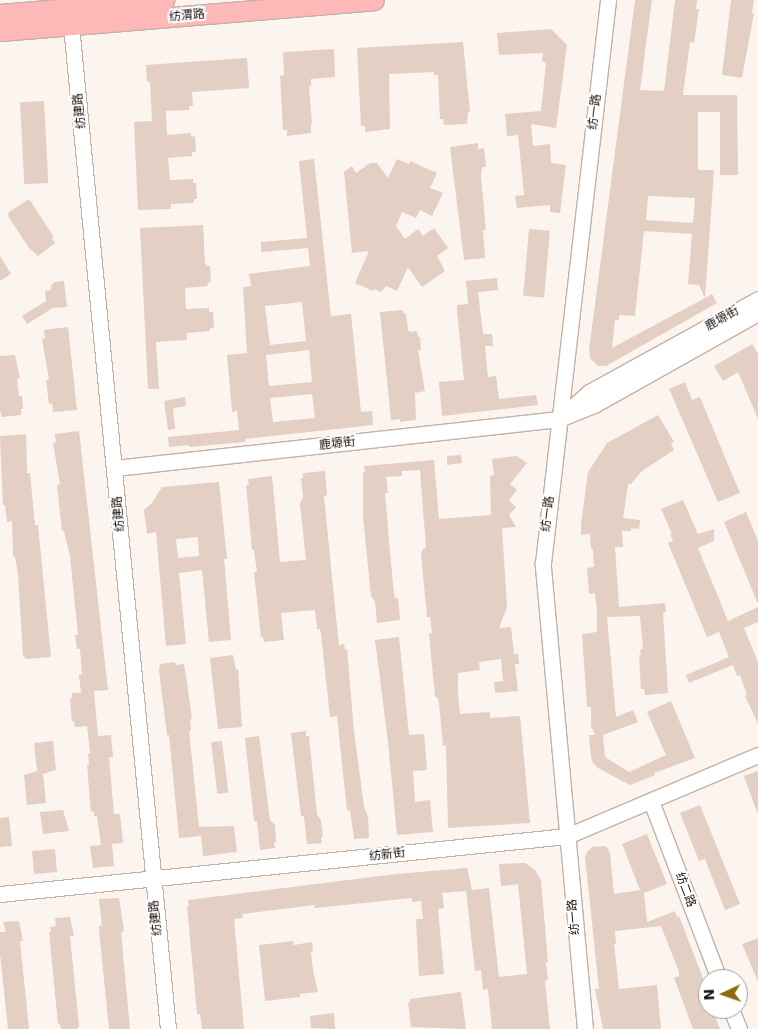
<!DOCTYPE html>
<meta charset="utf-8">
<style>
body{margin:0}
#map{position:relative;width:758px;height:1029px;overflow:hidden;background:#fcf4ef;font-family:"DejaVu Sans","Noto Sans SC",sans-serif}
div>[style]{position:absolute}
.building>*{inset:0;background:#e3cfc4;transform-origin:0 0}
.roads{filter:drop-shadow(1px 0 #c4b1a6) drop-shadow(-1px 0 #c4b1a6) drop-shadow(0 1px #c4b1a6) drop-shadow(0 -1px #c4b1a6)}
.minor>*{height:15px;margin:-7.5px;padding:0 7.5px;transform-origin:7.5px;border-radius:7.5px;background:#fff}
.major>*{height:19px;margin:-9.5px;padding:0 9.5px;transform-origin:9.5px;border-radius:9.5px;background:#feb8b8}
span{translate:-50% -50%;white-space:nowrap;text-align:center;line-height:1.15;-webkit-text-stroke:4px #fff;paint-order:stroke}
.street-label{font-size:12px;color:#19120e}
.north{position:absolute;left:698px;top:969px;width:50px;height:50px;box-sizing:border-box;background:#fff;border:1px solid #a3a09f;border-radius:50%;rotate:267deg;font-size:14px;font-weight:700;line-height:20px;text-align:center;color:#19120e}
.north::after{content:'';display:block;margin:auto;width:18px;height:22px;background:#8b6c0e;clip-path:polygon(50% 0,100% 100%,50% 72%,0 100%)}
</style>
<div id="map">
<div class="building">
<i style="clip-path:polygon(evenodd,635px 0,652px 0,640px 90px,664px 91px,675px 0,697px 0,696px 9px,699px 9px,696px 29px,694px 43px,690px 42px,683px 95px,737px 95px,738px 175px,720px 175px,720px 112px,698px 112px,698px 170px,714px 170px,705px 298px,712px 294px,717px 303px,606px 366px,598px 366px,590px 358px,589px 350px,635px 0,648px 196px,695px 198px,693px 223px,646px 220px,648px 196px,635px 0,644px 231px,692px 234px,688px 284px,699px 285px,705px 298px,612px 348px,615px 320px,619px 320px,619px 315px,635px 316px,644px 231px)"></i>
<i style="clip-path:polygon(731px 0,754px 0,752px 13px,754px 13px,742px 78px,722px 75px)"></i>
<i style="clip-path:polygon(551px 29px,567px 45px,556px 128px,531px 124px,533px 146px,550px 144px,551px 163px,566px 165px,560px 213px,550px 212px,550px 205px,517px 208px,515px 196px,524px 195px,518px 135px,507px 136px,505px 114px,541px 111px,546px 64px,542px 60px,543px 53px,499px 55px,497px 33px)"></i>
<i style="clip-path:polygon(463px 42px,470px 112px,468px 112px,467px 124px,444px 125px,443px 119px,440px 119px,438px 75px,434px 75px,434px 72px,389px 74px,390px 129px,365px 132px,365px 126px,361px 126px,357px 48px)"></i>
<i style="clip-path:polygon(334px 49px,335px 77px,311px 79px,311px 86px,309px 86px,312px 123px,311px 123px,311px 133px,287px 136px,287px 130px,283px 130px,280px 76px,284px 75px,283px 52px)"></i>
<i style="clip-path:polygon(247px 58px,249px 88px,192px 92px,193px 106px,189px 106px,189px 110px,166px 111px,167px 135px,191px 133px,191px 137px,195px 136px,196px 152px,192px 152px,192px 156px,168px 158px,170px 180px,193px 179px,193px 183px,196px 183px,197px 199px,194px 199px,194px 203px,171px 204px,171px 209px,138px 210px,134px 122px,152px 121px,150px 82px,147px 82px,146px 65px)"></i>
<i style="left:44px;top:101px;width:82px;height:24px;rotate:87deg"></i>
<i style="clip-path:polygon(478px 143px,478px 149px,484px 148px,486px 167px,482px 167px,481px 176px,486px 230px,483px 230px,485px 258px,464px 260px,450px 147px)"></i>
<i style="clip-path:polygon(evenodd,314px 159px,331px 316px,351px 314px,361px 412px,372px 411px,373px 425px,245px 439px,245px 442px,189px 447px,189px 445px,169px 447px,168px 437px,239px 430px,237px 411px,232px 412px,227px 355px,247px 353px,243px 287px,251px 286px,249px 274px,310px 266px,308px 248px,261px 252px,261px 242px,307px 238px,299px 161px,314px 159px,302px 302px,306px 341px,270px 345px,265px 306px,302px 302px,314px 159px,309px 350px,312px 382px,269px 386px,266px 355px,309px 350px,314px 159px,312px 394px,315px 418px,273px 422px,270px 398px,312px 394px)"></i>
<i style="clip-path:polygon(397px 159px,409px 164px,410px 161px,437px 173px,430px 188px,443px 193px,432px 216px,420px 210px,416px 218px,402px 212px,396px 226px,405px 239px,418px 229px,423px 236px,434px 228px,448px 248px,437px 256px,445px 271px,422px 287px,408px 267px,397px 291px,386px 286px,381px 292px,374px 289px,373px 291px,355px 283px,369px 251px,352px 253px,344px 172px,352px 166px,356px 173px,370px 163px,377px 163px,388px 178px)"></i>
<i style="clip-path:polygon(29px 199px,54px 237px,52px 238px,55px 243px,38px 256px,29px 248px,8px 216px,9px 212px)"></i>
<i style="clip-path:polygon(203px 225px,205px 263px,207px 266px,210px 266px,211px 282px,207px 283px,208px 286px,185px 288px,186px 309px,209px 308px,209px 312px,213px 312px,214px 328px,210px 328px,210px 331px,187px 333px,187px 340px,156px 342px,159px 389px,148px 389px,140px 228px)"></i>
<i style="left:529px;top:229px;width:21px;height:67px;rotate:5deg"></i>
<i style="clip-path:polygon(0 256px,11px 274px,0 281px)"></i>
<i style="clip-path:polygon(497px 278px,498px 290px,478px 292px,483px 334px,492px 334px,493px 346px,485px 346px,488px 377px,496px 376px,499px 399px,536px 395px,538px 405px,442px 416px,439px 382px,464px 380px,457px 311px,457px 305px,468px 304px,466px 281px)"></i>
<i style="clip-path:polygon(64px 281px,67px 307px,53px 308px,27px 324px,22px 316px,46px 301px,45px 291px,51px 290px,51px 285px,55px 282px)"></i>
<i style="clip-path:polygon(403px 310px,404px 314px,406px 314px,408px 330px,410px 332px,417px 331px,418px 337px,420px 337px,421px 350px,418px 350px,425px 391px,415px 393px,416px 420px,400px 422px,400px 419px,391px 420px,380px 312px)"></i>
<i style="clip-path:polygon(68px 327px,77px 410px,53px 412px,52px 403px,49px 404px,46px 380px,49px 380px,42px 339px,45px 338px,44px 330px)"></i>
<i style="clip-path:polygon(752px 344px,758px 354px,758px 419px,738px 372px,723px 381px,714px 366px)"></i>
<i style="clip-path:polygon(15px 355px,20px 378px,17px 379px,19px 396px,22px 396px,23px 409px,21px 409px,21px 415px,2px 417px,0 411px,0 356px)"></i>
<i style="clip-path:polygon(685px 382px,692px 400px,700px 397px,740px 493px,718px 502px,669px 389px)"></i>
<i style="clip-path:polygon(185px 397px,186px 406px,173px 408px,175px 429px,168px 430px,164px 401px)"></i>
<i style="clip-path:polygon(658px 415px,674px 442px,671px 444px,674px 450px,642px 471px,631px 484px,628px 484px,623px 518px,640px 520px,639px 529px,631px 528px,631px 531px,622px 531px,623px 547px,615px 547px,619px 607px,665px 603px,666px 612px,663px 613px,668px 693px,645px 695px,644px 689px,641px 689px,639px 655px,641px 655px,640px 649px,643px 649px,640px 616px,607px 617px,616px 717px,633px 710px,638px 722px,603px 735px,605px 757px,629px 772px,666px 755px,647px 712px,671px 701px,695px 758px,654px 773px,655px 775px,630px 785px,598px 768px,593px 763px,591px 757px,589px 735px,595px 735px,591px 726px,591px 707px,587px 707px,582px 634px,597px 632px,597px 611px,595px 593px,589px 594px,587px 568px,594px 567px,593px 549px,591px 549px,590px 534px,581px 535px,581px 525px,588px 472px,607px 443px)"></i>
<i style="clip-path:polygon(79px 431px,108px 690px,94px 691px,98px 736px,111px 735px,113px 757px,109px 757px,114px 814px,120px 814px,123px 843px,112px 844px,114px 866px,93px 868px,90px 846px,101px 845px,97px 816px,94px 816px,94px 811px,91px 812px,90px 801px,87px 765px,89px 765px,88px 754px,90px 753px,87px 726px,75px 727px,74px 721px,72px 722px,70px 698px,72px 698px,72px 693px,81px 693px,79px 675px,82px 674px,80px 649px,77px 649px,75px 635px,78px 635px,70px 556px,64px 531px,62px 531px,57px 485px,60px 484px,53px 443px,56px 442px,55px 434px)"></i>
<i style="clip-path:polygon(26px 434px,27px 473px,30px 473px,35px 525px,38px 525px,51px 657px,26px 659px,23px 655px,18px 574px,15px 556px,13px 557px,12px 521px,7px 522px,5px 505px,3px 505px,0 436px)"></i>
<i style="clip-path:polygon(461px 455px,462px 463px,447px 465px,447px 456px)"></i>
<i style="clip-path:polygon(517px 456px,527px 463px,510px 484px,517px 490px,509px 500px,516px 507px,509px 515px,516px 527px,502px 528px,507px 607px,499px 628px,511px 627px,514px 654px,518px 654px,519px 664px,515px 664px,518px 691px,495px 693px,494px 682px,503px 681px,501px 659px,479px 662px,480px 670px,458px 673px,458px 695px,460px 714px,490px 712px,490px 718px,520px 716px,530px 823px,448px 828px,446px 745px,443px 746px,439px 702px,437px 697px,435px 697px,429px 634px,432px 633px,430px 617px,427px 617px,421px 554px,423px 549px,426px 548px,420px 470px,402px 471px,402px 476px,386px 477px,388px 493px,385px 493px,389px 541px,394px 594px,395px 598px,398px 598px,400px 620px,377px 623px,375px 601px,371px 596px,363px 517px,363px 472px,365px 472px,364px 466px,434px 460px,439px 519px,491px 515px,490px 476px,494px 475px,492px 459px)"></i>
<i style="clip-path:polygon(325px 471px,327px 495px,324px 496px,335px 607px,339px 645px,344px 644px,345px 650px,347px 649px,354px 731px,364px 807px,368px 816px,369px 838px,354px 839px,350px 810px,347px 811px,337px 716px,330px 717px,321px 634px,320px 629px,317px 629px,315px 610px,281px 613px,284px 640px,264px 642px,263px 637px,261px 637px,254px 572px,257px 572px,254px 550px,252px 550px,246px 485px,249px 485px,248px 479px,272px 476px,280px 562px,306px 560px,300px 504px,303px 497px,301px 478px,303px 478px,303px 473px)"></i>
<i style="clip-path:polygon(evenodd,219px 482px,227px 559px,224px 559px,231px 640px,209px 642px,202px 570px,179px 573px,186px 644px,166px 646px,156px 532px,147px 534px,144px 510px,152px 503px,162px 487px,219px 482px,198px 537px,199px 556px,178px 558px,176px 539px,198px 537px)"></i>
<i style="clip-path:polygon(683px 500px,698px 534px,714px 529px,714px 541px,698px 548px,728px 621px,758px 607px,758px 622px,744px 628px,758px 662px,758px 724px,745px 696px,747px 695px,740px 675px,737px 676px,733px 665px,689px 683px,686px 675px,729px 657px,719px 632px,707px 637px,668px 543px,673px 541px,670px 534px,672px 534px,661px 509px)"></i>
<i style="clip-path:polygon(746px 512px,758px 541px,758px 604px,724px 522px)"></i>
<i style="clip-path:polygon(399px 637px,409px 735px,424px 734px,427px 770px,413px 771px,415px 802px,430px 800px,433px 832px,397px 835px,388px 742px,375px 640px)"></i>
<i style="clip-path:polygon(233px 655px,236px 670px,238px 669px,242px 727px,218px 729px,210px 658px)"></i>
<i style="clip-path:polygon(175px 662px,176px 665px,184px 664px,186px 675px,192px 719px,190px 720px,191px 731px,189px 731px,199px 827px,234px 826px,237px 852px,203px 856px,201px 836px,179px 838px,169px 735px,167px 735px,159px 671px,160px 664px)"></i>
<i style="clip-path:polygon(306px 731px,306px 736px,309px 736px,317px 815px,321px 820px,323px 837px,321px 837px,322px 843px,307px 844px,304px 816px,301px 816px,291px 733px)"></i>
<i style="clip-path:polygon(259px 736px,270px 820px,275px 825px,276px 842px,274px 842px,275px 848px,260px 850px,257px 821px,254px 821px,245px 738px)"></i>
<i style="clip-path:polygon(53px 741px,56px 770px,43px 774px,46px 803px,27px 805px,24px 775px,37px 771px,34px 743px)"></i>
<i style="left:222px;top:741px;width:52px;height:11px;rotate:83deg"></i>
<i style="clip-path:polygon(758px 771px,758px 812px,757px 812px,744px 776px)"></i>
<i style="clip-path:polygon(700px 805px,740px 904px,725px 910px,705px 859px,699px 861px,680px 813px)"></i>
<i style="clip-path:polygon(63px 810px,69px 831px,43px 834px,40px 812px)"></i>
<i style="clip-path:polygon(9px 817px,12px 846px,0 847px,0 818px)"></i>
<i style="clip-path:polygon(647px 834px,667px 884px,644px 893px,647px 922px,675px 911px,677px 917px,679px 916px,708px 991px,708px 1009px,712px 1009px,720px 1029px,693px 1029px,674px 978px,679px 976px,679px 972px,661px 926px,615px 931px,616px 944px,614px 944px,619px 989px,657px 985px,661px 1029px,603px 1029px,595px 989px,599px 989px,585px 857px,587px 852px,592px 847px,606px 846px,610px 853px,614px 894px,640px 890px,622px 844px)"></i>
<i style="left:55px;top:849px;width:23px;height:23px;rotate:85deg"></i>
<i style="clip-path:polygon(525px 863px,535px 870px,541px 880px,548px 962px,546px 962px,548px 980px,545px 981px,550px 1029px,492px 1029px,488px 989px,483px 990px,481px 970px,475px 971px,466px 891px,442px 893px,444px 908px,438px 909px,444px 974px,419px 976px,416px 919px,423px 919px,421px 901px,412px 902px,412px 898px,315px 908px,315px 905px,242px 914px,243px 918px,234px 919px,244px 1029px,202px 1029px,200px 1014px,197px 1014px,187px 906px,189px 906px,188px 900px,396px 874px,467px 868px,472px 890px,489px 888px,499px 977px,527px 974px,518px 884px,501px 886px,499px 864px)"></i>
<i style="clip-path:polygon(119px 898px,124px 931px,121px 932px,130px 1029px,109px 1029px,100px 940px,99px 926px,102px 926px,99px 899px)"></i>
<i style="clip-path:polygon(70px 917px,74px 936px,70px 936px,79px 1026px,77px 1029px,61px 1029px,60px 1024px,58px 1024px,49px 932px,51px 932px,50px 927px,56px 926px,55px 918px)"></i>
<i style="clip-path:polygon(19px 921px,23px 941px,20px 941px,29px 1029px,8px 1029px,0 954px,0 932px,6px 932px,3px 922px)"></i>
<i style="clip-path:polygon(758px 938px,758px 982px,742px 944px)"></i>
<i style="clip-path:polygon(293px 941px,294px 945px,312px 942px,313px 951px,311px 952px,313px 970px,318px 992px,300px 994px,300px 997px,265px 1001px,259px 945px)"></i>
<i style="clip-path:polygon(461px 992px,466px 1029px,411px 1027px,408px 1002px,410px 1002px,410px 999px)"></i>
<i style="clip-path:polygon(334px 1013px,335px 1029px,311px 1028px,310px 1016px)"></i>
</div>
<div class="roads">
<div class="minor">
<i style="left:70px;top:15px;width:1019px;rotate:84.48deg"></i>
<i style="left:568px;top:411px;width:28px;rotate:-42deg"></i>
<i style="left:589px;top:392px;width:193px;rotate:-28.8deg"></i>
<i style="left:115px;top:468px;width:447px;rotate:-6.3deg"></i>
<i style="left:559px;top:419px;width:38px;rotate:-22deg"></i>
<i style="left:594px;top:405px;width:188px;rotate:-29.3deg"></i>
<i style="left:651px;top:801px;width:191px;rotate:69.1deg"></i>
<i style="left:0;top:894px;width:570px;rotate:-5.84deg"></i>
<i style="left:567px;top:836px;width:207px;rotate:-23deg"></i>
<i style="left:731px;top:1009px;width:22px;rotate:68deg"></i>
<i style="left:585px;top:1029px;width:468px;rotate:-95.2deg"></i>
<i style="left:543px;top:563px;width:567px;rotate:-83.41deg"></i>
</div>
<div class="major">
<i style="left:0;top:14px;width:165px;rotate:-4.9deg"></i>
<i style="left:0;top:31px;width:375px;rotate:-4.7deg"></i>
</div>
</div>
<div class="street-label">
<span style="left:187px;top:16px;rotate:-5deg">纺渭路</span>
<span style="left:80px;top:111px;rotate:-96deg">纺建路</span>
<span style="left:595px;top:112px;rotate:-83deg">纺一路</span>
<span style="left:722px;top:319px;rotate:-29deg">鹿塬街</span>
<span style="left:337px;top:444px;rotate:-6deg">鹿塬街</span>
<span style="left:119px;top:514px;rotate:-95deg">纺建路</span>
<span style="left:548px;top:514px;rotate:-83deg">纺一路</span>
<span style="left:387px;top:855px;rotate:-6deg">纺新街</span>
<span style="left:685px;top:890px;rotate:69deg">纺二路</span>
<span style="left:574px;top:917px;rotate:-95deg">纺一路</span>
<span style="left:156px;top:918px;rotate:-96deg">纺建路</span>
</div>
<div class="north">N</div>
</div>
